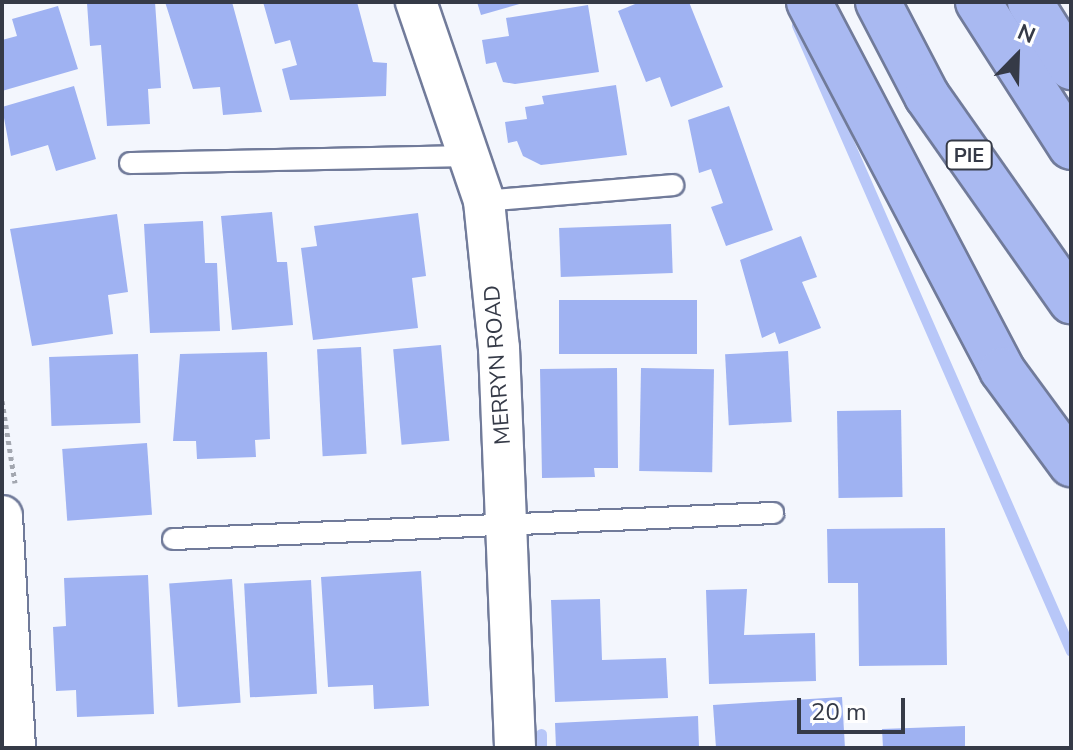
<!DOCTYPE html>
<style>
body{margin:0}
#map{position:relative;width:1073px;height:750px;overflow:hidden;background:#f3f6fd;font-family:"Nunito Sans",sans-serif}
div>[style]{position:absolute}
.stream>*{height:11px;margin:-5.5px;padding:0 5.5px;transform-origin:5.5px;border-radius:5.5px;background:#b8c7f8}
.building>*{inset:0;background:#9fb2f2;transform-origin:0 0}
.path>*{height:5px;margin-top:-2.5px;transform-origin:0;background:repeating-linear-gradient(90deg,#a3a7b0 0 4px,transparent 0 8px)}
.roads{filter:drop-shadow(2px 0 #717b9a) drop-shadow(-2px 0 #717b9a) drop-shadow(0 2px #717b9a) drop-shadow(0 -2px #717b9a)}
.lane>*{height:20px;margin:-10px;padding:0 10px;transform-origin:10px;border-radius:10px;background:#fff}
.street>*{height:40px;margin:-20px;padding:0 20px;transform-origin:20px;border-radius:20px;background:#fff}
.highway>*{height:44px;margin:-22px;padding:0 22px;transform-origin:22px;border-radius:22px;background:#a9b9f1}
span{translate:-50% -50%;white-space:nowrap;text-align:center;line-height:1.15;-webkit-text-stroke:7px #fff;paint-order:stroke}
.shield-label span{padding:2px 6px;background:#fff;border:2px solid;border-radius:6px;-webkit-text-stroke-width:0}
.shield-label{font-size:20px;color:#353a47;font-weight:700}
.street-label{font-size:22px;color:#353a47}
.frame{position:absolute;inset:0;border:4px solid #353a47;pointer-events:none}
.north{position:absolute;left:977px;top:16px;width:80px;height:80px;-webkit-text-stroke:6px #fff;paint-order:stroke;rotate:23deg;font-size:22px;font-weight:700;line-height:32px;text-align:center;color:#353a47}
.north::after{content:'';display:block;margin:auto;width:28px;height:36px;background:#353a47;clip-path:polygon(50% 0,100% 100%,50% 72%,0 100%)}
.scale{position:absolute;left:797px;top:698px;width:108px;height:36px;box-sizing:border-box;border:4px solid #353a47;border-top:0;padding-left:10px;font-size:24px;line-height:28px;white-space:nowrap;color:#353a47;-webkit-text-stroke:6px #fff;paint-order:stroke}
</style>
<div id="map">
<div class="stream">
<i style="left:797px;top:25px;width:683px;rotate:66.36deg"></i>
<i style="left:541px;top:734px;width:14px;rotate:90deg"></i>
</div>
<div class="building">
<i style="clip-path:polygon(155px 2px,161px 88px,148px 89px,150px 124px,107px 126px,101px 45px,90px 46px,87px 3px)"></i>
<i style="clip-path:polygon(165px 2px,232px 2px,262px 112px,223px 115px,220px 87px,193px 89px)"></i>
<i style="clip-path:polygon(263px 2px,357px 2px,373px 62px,387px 63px,386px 96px,290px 100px,282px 69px,297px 65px,290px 40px,275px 44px)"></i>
<i style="clip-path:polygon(477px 2px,523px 2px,523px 3px,481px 15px)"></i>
<i style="clip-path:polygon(640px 2px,689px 2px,723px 87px,671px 107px,660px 77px,646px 82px,618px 11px)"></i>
<i style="clip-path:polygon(588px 5px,599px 72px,515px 84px,503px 82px,496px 62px,486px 64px,482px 40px,509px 36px,506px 18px)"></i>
<i style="clip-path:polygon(58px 6px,78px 69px,2px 91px,2px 40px,17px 36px,12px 19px)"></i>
<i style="clip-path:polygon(616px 85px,627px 155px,541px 165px,523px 156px,517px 141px,508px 143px,505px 122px,527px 119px,525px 107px,544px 104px,542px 96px)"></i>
<i style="clip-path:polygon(74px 86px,96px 159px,56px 171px,48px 145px,11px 156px,2px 107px)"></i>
<i style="clip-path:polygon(729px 106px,773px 230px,726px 246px,711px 207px,723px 203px,711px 169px,699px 173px,688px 120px)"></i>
<i style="clip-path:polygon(272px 212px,277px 262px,287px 262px,293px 325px,232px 330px,221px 216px)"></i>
<i style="clip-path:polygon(418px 213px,426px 276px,412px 278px,418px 328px,313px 340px,301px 248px,317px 246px,314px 226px)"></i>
<i style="clip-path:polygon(117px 214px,128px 292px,108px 295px,113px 334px,32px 346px,10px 229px)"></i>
<i style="clip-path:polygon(203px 221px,205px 263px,217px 263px,220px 331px,150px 333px,144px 224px)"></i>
<i style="left:671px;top:224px;width:49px;height:112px;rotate:88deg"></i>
<i style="clip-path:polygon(801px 236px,817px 277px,802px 282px,821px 328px,779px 344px,775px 332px,762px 338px,740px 260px)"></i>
<i style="left:559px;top:300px;width:138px;height:54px"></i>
<i style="left:441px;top:345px;width:96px;height:48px;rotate:85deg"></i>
<i style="left:361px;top:347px;width:107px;height:44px;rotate:87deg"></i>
<i style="left:788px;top:351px;width:71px;height:63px;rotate:87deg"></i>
<i style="clip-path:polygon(267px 352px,270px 439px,255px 440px,256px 457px,197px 459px,196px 441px,173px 441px,180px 354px)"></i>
<i style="left:138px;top:354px;width:69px;height:89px;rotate:88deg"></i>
<i style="clip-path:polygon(617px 368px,618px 468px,594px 468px,595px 477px,542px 478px,540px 369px)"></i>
<i style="left:641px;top:368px;width:73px;height:103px;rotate:1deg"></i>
<i style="left:901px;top:410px;width:87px;height:64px;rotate:89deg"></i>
<i style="left:147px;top:443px;width:72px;height:85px;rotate:86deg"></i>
<i style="clip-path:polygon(945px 528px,947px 665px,859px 666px,858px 583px,828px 583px,827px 529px)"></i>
<i style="clip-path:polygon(421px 571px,429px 706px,374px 709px,373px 685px,328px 687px,321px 577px)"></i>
<i style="clip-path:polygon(148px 575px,154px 714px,77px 717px,76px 690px,56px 691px,53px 627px,66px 626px,64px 578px)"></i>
<i style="left:232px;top:579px;width:124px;height:63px;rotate:86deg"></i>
<i style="left:311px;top:580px;width:114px;height:67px;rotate:87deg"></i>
<i style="clip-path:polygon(747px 589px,744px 635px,815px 633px,816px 681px,709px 684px,706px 590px)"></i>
<i style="clip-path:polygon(600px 599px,602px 660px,666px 658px,668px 698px,555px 702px,551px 600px)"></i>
<i style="clip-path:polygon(842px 697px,845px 748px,716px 748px,713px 705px)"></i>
<i style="clip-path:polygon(698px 716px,699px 748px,556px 748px,555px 723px)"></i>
<i style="clip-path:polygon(965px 726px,965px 748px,883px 748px,882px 729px)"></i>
</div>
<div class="path">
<i style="left:2px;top:401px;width:83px;rotate:81deg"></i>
</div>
<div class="roads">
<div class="lane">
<i style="left:130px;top:163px;width:340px;rotate:-1.2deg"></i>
<i style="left:484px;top:201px;width:190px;rotate:-4.8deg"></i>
<i style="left:173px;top:539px;width:601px;rotate:-2.48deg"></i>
</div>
<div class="street">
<i style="left:416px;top:2px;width:210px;rotate:71.1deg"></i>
<i style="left:484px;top:201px;width:148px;rotate:84.2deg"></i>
<i style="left:499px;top:348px;width:400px;rotate:87.7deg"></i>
<i style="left:2px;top:516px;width:232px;rotate:86.8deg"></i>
</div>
<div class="highway">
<i style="left:809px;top:2px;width:416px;rotate:62.3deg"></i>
<i style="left:1002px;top:370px;width:117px;rotate:53.7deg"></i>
<i style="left:878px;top:2px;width:106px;rotate:62.5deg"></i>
<i style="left:927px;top:96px;width:251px;rotate:54.9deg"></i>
<i style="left:978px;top:2px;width:172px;rotate:57.3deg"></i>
<i style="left:1030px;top:2px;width:77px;rotate:57.8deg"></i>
</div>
</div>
<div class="shield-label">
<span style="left:969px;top:155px">PIE</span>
</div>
<div class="street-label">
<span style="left:498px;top:365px;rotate:-94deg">MERRYN ROAD</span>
</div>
<div class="frame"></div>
<div class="north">N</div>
<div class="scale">20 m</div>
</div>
